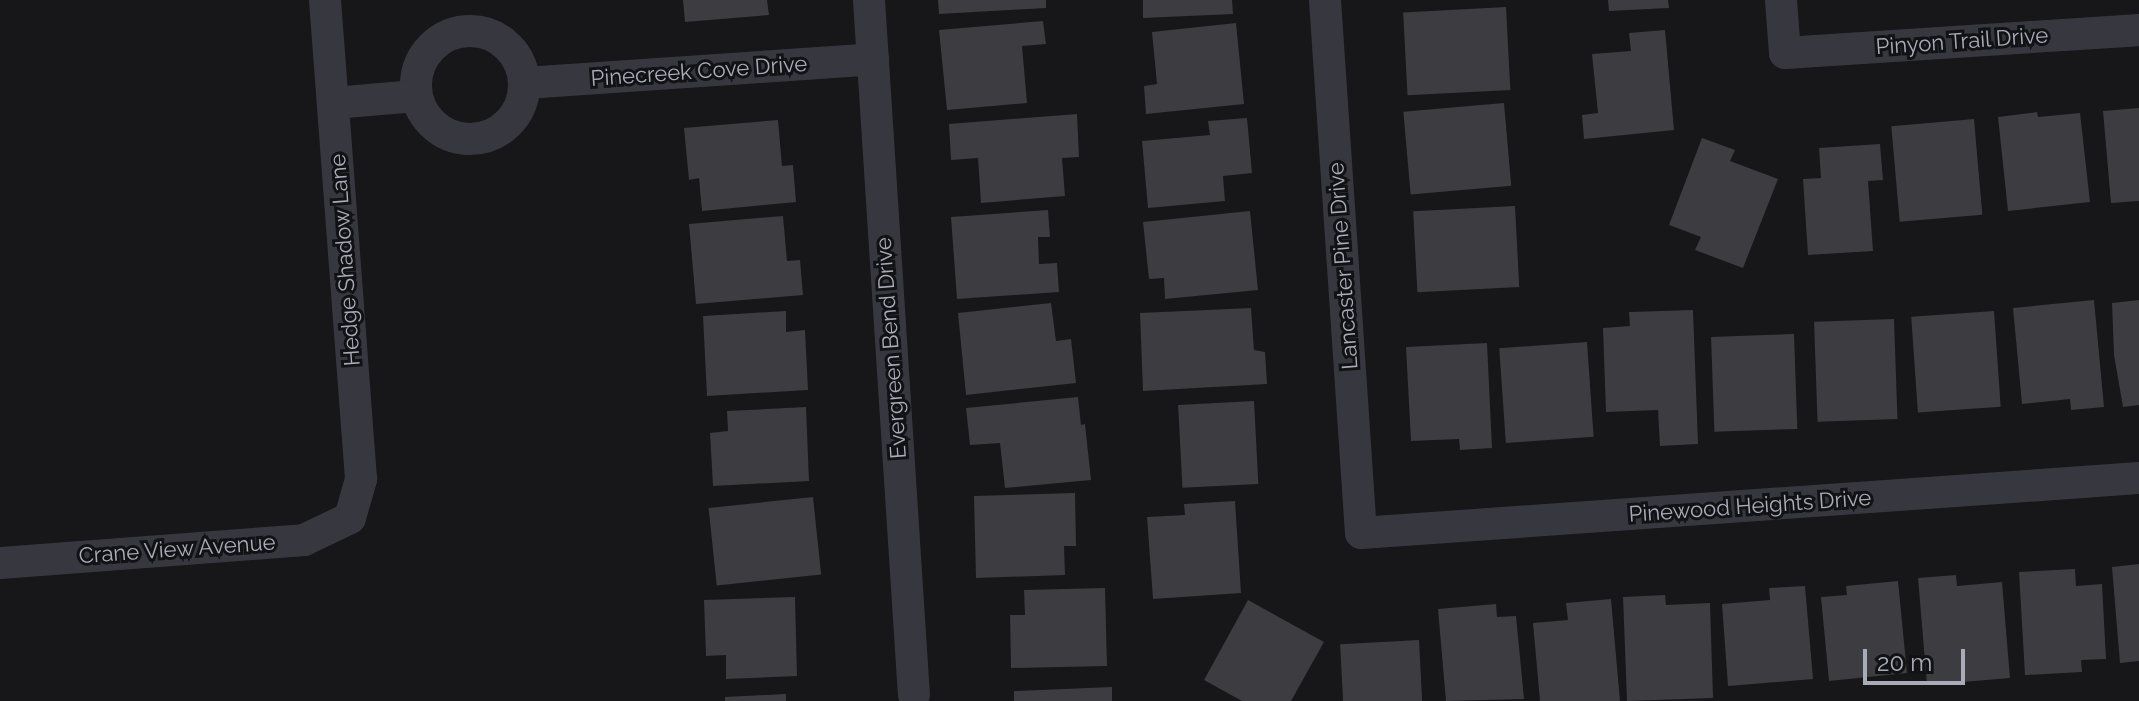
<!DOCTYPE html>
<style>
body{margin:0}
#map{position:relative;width:2139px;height:701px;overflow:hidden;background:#171719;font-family:Raleway,sans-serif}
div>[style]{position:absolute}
.building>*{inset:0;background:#3c3c41;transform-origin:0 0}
.minor>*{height:32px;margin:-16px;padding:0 16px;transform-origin:16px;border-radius:16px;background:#37373f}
.minor>.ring{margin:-16px;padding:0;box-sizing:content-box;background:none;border:32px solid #37373f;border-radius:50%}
span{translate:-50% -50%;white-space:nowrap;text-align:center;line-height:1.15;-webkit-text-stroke:6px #121214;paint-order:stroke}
.street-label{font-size:22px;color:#a8abba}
.scale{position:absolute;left:1863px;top:649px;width:102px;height:36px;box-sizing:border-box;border:4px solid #a8abba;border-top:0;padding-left:10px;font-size:24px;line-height:28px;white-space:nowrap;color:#a8abba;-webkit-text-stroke:6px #121214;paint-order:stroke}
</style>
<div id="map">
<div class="building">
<i style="clip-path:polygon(683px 0,767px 0,769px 15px,685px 22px)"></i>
<i style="clip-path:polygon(938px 0,1046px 0,1046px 8px,939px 14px)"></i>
<i style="clip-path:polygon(1143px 0,1232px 0,1233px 14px,1143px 18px)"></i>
<i style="clip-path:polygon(1608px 0,1668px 0,1669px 8px,1609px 11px)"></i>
<i style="left:1506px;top:7px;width:83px;height:103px;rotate:87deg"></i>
<i style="clip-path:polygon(1043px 21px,1046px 44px,1022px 46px,1027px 103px,947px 110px,939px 30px)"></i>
<i style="clip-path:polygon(1236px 23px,1244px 104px,1146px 114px,1144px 86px,1157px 84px,1152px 32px)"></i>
<i style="clip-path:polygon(1665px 30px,1674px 130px,1584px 139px,1582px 115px,1598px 113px,1592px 54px,1631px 51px,1629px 33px)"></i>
<i style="left:1504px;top:103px;width:83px;height:101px;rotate:85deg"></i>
<i style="clip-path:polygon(2139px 108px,2139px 201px,2111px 203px,2103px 111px)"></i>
<i style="clip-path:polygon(2037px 112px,2038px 117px,2080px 113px,2090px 202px,2008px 211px,1998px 117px)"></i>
<i style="clip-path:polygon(1077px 114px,1079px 157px,1062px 158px,1065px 196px,981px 203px,978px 158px,951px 160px,949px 124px)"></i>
<i style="clip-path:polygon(1247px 118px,1252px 173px,1223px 176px,1225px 201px,1148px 208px,1142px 141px,1210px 135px,1208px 121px)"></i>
<i style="left:1974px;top:119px;width:96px;height:83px;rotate:85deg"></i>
<i style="clip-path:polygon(778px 120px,782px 166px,793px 165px,796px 202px,702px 211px,699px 178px,689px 180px,684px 128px)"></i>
<i style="clip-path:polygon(1702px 138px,1735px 150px,1730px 161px,1778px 179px,1743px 268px,1695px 250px,1701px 237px,1669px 225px)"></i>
<i style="clip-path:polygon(1880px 144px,1883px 180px,1868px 181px,1873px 251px,1808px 255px,1803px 179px,1821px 178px,1819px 148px)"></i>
<i style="left:1515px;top:206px;width:81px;height:102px;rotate:87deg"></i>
<i style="clip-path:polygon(1048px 210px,1050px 237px,1038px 237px,1039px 264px,1057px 263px,1059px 292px,957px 299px,951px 217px)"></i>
<i style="clip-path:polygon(1250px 211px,1258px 290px,1165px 299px,1164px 278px,1149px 279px,1143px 222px)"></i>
<i style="clip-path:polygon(783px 216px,787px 261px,800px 260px,803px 295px,696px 304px,689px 224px)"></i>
<i style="clip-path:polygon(2094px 300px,2104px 407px,2071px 410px,2070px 399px,2022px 404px,2013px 308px)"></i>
<i style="clip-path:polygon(2139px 300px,2139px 405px,2123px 407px,2114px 355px,2112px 303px)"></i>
<i style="clip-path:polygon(1051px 303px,1056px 341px,1071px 339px,1076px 383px,966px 395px,958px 313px)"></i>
<i style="clip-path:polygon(1251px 308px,1254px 350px,1265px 352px,1267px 384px,1143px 391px,1140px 313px)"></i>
<i style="clip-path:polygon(1693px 310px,1698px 444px,1660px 446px,1658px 410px,1606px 412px,1603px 328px,1630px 326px,1629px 312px)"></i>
<i style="clip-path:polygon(786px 311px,786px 332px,805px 330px,808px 390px,707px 396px,703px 316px)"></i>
<i style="left:1994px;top:311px;width:96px;height:83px;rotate:86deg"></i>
<i style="left:1894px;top:319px;width:100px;height:80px;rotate:88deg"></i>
<i style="left:1794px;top:334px;width:95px;height:83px;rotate:88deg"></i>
<i style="left:1587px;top:342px;width:95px;height:88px;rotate:86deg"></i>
<i style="clip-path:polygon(1487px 343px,1492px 448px,1460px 450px,1459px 439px,1411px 441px,1406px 347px)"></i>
<i style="clip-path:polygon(1078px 397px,1081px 425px,1085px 424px,1091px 480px,1005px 488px,1000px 443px,970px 445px,966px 408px)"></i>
<i style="left:1254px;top:401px;width:83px;height:76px;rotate:87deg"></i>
<i style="clip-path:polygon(806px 407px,809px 481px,713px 486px,710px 433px,728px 431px,727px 411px)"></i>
<i style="clip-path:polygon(1075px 493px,1076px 546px,1064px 546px,1065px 575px,976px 578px,974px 496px)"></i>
<i style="left:813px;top:497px;width:78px;height:105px;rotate:84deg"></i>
<i style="clip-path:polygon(1235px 501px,1241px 593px,1153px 599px,1147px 517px,1185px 515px,1184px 504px)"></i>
<i style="clip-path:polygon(2139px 564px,2139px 661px,2120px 663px,2112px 567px)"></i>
<i style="clip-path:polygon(2075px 569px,2076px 586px,2102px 584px,2106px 659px,2081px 660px,2082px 672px,2025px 675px,2019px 572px)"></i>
<i style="clip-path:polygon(1956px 575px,1957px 586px,2002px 582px,2010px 678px,1927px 685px,1918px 578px)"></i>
<i style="clip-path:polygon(1898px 581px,1907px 673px,1829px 681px,1821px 597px,1847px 595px,1846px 586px)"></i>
<i style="clip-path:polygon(1805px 586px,1813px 679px,1728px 686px,1722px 604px,1770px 600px,1769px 588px)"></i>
<i style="clip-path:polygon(1105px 588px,1107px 666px,1011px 668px,1010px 615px,1025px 615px,1024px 590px)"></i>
<i style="clip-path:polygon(1665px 595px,1666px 605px,1710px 603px,1713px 698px,1627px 701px,1623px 597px)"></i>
<i style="clip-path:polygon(795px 597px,797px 676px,726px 679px,726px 655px,706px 656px,704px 600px)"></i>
<i style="clip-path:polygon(1611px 599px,1620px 701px,1540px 701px,1533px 623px,1568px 620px,1566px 603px)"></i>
<i style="clip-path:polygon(1248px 600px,1324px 642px,1291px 701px,1242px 701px,1204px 680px)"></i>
<i style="clip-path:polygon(1496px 604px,1497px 617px,1516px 616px,1524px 699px,1446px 701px,1438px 609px)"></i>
<i style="left:1419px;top:640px;width:61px;height:79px;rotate:87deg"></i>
<i style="clip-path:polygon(1112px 687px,1112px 701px,1014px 701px,1014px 691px)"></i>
<i style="clip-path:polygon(786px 694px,786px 701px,725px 701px,725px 697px)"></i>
</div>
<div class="minor">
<i style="left:869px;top:0;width:696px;rotate:86.3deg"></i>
<i style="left:1325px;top:0;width:534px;rotate:86.14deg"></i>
<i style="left:1361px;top:533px;width:780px;rotate:-4.04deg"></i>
<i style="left:1781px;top:0;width:53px;rotate:85.7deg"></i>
<i style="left:1785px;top:53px;width:355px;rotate:-3.7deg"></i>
<i class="ring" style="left:416px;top:31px;width:76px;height:76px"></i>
<i style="left:525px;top:83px;width:349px;rotate:-3.9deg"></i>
<i style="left:334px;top:103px;width:82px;rotate:-4.9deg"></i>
<i style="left:0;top:563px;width:305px;rotate:-4.3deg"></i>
<i style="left:304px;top:540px;width:51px;rotate:-25.6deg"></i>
<i style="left:350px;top:518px;width:41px;rotate:-74.2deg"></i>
<i style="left:361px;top:479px;width:480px;rotate:-94.3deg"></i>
</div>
<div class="street-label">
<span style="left:1962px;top:41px;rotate:-4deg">Pinyon Trail Drive</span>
<span style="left:699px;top:71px;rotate:-4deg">Pinecreek Cove Drive</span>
<span style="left:345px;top:260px;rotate:-94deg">Hedge Shadow Lane</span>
<span style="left:1343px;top:266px;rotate:-94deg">Lancaster Pine Drive</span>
<span style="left:891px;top:348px;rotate:-94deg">Evergreen Bend Drive</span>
<span style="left:1750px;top:506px;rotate:-4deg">Pinewood Heights Drive</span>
<span style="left:177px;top:549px;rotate:-4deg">Crane View Avenue</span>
</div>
<div class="scale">20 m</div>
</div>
